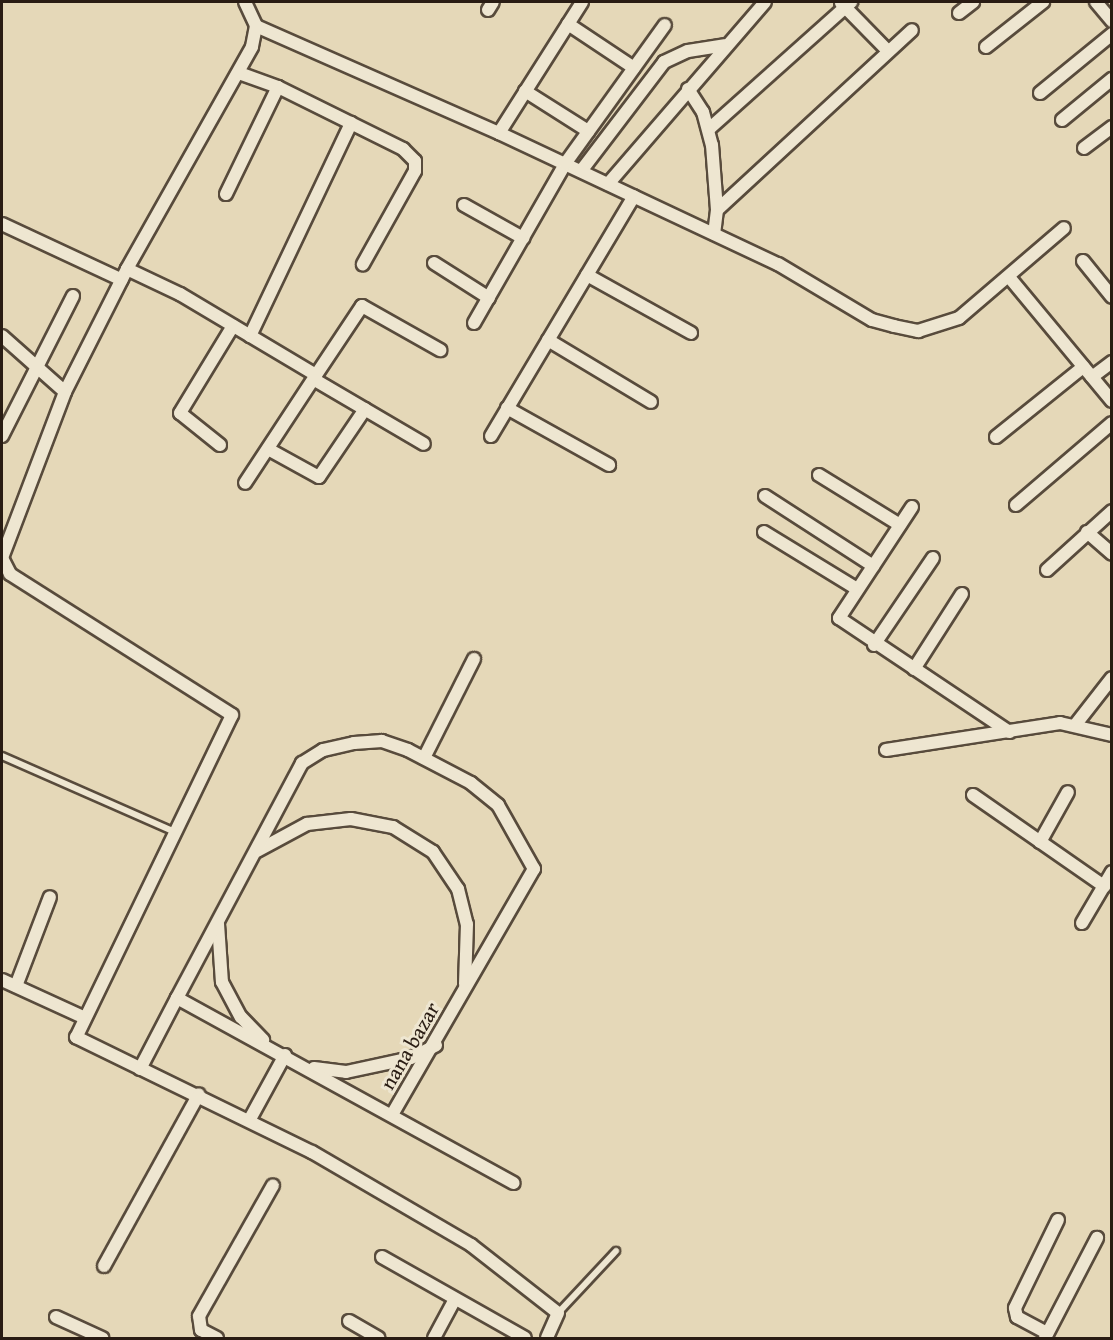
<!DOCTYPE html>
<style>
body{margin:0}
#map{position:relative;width:1113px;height:1340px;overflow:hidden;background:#e5d8b8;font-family:"Gentium Book Plus",serif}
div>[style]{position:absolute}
.roads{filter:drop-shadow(2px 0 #584b3c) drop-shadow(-2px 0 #584b3c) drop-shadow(0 2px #584b3c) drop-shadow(0 -2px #584b3c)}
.service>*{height:6px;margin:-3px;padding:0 3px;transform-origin:3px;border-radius:3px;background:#eee6d1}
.minor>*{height:12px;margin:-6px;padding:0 6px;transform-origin:6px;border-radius:6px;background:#eee6d1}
span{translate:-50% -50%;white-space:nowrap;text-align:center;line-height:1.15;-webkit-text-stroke:6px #eee6d1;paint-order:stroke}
.street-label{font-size:21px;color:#291c13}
.frame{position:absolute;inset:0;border:3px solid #291c13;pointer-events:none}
</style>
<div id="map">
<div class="roads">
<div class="service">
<i style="left:2px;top:756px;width:189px;rotate:23.7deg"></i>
<i style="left:558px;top:1313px;width:85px;rotate:-46.9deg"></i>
</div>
<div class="minor">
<i style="left:245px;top:2px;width:26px;rotate:65deg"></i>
<i style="left:256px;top:26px;width:21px;rotate:101deg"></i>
<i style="left:252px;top:47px;width:255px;rotate:119.4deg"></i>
<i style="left:127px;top:269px;width:138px;rotate:116.8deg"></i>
<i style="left:65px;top:392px;width:178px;rotate:110.8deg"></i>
<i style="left:2px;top:558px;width:18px;rotate:63deg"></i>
<i style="left:10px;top:574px;width:263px;rotate:32.4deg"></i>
<i style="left:232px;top:715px;width:358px;rotate:115.8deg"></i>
<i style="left:76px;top:1037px;width:263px;rotate:26deg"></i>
<i style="left:312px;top:1152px;width:184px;rotate:30.3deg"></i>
<i style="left:471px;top:1245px;width:110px;rotate:38deg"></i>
<i style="left:558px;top:1313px;width:27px;rotate:114deg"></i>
<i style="left:1096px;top:2px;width:25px;rotate:50deg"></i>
<i style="left:841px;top:3px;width:67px;rotate:45.6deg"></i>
<i style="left:488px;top:10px;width:9px;rotate:-58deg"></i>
<i style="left:959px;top:13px;width:18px;rotate:-38deg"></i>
<i style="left:568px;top:24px;width:79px;rotate:33.7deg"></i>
<i style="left:256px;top:26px;width:266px;rotate:23.8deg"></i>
<i style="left:499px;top:133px;width:308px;rotate:25.2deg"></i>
<i style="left:778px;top:264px;width:109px;rotate:30.8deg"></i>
<i style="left:872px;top:320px;width:23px;rotate:15deg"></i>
<i style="left:894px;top:326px;width:25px;rotate:12deg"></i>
<i style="left:918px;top:331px;width:43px;rotate:-17.6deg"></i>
<i style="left:959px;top:318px;width:138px;rotate:-40.6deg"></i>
<i style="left:986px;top:47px;width:73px;rotate:-38.3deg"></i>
<i style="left:239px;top:73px;width:41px;rotate:19.7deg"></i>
<i style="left:278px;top:87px;width:140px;rotate:26.4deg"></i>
<i style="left:403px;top:149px;width:17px;rotate:45deg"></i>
<i style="left:415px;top:161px;width:10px;rotate:90deg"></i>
<i style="left:415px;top:171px;width:107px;rotate:119.2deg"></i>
<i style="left:688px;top:89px;width:27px;rotate:57deg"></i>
<i style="left:703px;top:112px;width:34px;rotate:75deg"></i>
<i style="left:712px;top:145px;width:65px;rotate:85.6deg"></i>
<i style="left:717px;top:210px;width:24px;rotate:97deg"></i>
<i style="left:525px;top:91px;width:75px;rotate:32.4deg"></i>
<i style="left:1040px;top:93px;width:93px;rotate:-39.3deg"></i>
<i style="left:1062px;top:120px;width:65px;rotate:-39.4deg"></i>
<i style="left:709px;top:129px;width:191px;rotate:-41.8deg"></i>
<i style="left:499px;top:133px;width:155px;rotate:-57.6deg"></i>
<i style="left:1084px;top:148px;width:35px;rotate:-37deg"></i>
<i style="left:581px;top:171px;width:137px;rotate:-52.7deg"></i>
<i style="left:664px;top:62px;width:26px;rotate:-25deg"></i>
<i style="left:688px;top:51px;width:37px;rotate:-9deg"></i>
<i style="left:608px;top:184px;width:240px;rotate:-49.2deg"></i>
<i style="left:226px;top:194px;width:119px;rotate:-64.1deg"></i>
<i style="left:464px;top:205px;width:68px;rotate:29.2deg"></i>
<i style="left:717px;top:210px;width:265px;rotate:-42.7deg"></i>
<i style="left:2px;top:224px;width:132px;rotate:25deg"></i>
<i style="left:1083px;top:261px;width:46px;rotate:51.1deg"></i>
<i style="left:434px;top:263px;width:65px;rotate:32.5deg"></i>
<i style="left:127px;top:269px;width:59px;rotate:25.3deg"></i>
<i style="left:180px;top:294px;width:158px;rotate:30.8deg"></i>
<i style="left:316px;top:375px;width:129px;rotate:123.3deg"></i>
<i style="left:587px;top:275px;width:119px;rotate:29.1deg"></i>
<i style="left:1009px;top:277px;width:161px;rotate:50.3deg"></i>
<i style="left:474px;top:323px;width:183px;rotate:-60.2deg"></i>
<i style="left:565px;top:164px;width:171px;rotate:-54.3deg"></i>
<i style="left:2px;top:336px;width:84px;rotate:41.6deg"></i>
<i style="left:250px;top:336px;width:236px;rotate:-64.6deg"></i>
<i style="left:548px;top:340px;width:120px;rotate:31deg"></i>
<i style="left:316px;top:375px;width:83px;rotate:-56.3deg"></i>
<i style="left:362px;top:306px;width:90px;rotate:29.4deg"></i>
<i style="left:1092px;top:377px;width:25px;rotate:-37deg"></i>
<i style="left:315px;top:380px;width:126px;rotate:30.4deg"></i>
<i style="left:507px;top:408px;width:117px;rotate:29.2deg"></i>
<i style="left:2px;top:436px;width:157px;rotate:-63.1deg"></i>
<i style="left:491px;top:436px;width:279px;rotate:-59.2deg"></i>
<i style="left:996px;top:437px;width:112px;rotate:-38.8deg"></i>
<i style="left:220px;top:445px;width:51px;rotate:-141.3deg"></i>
<i style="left:180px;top:413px;width:102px;rotate:-58.7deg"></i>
<i style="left:268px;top:449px;width:58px;rotate:28.8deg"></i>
<i style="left:319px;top:477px;width:82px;rotate:-55.9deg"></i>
<i style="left:819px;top:475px;width:95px;rotate:31.7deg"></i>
<i style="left:765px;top:496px;width:129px;rotate:32.9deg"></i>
<i style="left:1016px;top:505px;width:126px;rotate:-40.5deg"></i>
<i style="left:912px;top:507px;width:133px;rotate:123.3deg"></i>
<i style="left:839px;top:618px;width:205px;rotate:33.8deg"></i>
<i style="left:764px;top:532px;width:109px;rotate:31.5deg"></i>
<i style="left:1087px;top:532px;width:33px;rotate:41deg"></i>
<i style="left:1047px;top:570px;width:88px;rotate:-42.2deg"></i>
<i style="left:874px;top:645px;width:105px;rotate:-55.9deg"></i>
<i style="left:914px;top:669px;width:89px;rotate:-57.4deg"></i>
<i style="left:1076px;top:724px;width:58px;rotate:-52deg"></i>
<i style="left:886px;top:750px;width:176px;rotate:-8.8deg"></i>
<i style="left:1060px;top:723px;width:53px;rotate:13deg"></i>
<i style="left:424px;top:758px;width:111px;rotate:-63.2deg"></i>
<i style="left:973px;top:795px;width:160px;rotate:34.8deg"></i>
<i style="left:1040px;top:842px;width:57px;rotate:-60.8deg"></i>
<i style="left:257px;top:851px;width:57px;rotate:-28.4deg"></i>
<i style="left:307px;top:824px;width:44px;rotate:-6.5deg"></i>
<i style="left:351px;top:819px;width:43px;rotate:10.8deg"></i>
<i style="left:393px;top:827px;width:47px;rotate:32deg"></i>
<i style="left:433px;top:852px;width:45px;rotate:56deg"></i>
<i style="left:458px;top:889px;width:36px;rotate:76deg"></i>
<i style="left:467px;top:924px;width:60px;rotate:91.9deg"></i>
<i style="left:1082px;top:923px;width:59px;rotate:-59.5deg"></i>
<i style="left:218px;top:924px;width:58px;rotate:86.1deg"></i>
<i style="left:222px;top:982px;width:40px;rotate:62deg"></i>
<i style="left:241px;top:1017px;width:32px;rotate:46deg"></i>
<i style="left:2px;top:980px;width:89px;rotate:24.6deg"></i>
<i style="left:16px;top:986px;width:95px;rotate:-69.1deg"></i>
<i style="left:314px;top:1068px;width:32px;rotate:7deg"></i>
<i style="left:346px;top:1072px;width:66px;rotate:-12.2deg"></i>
<i style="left:411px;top:1058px;width:28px;rotate:-27deg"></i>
<i style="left:140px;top:1069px;width:80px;rotate:-62.5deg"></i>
<i style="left:393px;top:1113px;width:282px;rotate:-60deg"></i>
<i style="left:534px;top:869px;width:73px;rotate:-119.4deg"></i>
<i style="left:498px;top:805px;width:35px;rotate:-141deg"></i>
<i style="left:471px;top:783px;width:71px;rotate:-152.4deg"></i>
<i style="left:408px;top:750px;width:28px;rotate:-161deg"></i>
<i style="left:382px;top:741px;width:28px;rotate:176deg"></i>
<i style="left:354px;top:743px;width:32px;rotate:167deg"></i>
<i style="left:323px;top:750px;width:25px;rotate:148deg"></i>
<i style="left:302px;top:763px;width:266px;rotate:118deg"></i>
<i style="left:177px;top:998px;width:384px;rotate:28.8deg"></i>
<i style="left:250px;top:1119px;width:73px;rotate:-61.3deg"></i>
<i style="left:382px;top:1257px;width:164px;rotate:29.5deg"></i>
<i style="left:104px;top:1266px;width:196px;rotate:-61.1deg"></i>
<i style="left:56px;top:1317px;width:51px;rotate:24.5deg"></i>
<i style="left:349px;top:1321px;width:34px;rotate:30deg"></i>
<i style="left:1047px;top:1333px;width:34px;rotate:-152deg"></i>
<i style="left:1017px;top:1317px;width:9px;rotate:-103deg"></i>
<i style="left:1015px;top:1308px;width:98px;rotate:-64deg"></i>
<i style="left:217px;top:1338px;width:18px;rotate:-153deg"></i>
<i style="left:201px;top:1330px;width:14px;rotate:-98deg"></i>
<i style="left:199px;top:1316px;width:150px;rotate:-60.5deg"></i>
<i style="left:434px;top:1338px;width:44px;rotate:-61.7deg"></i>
<i style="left:1045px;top:1338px;width:113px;rotate:-62.5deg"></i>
</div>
</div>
<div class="street-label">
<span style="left:410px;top:1046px;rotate:-60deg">nana bazar</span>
</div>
<div class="frame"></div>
</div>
